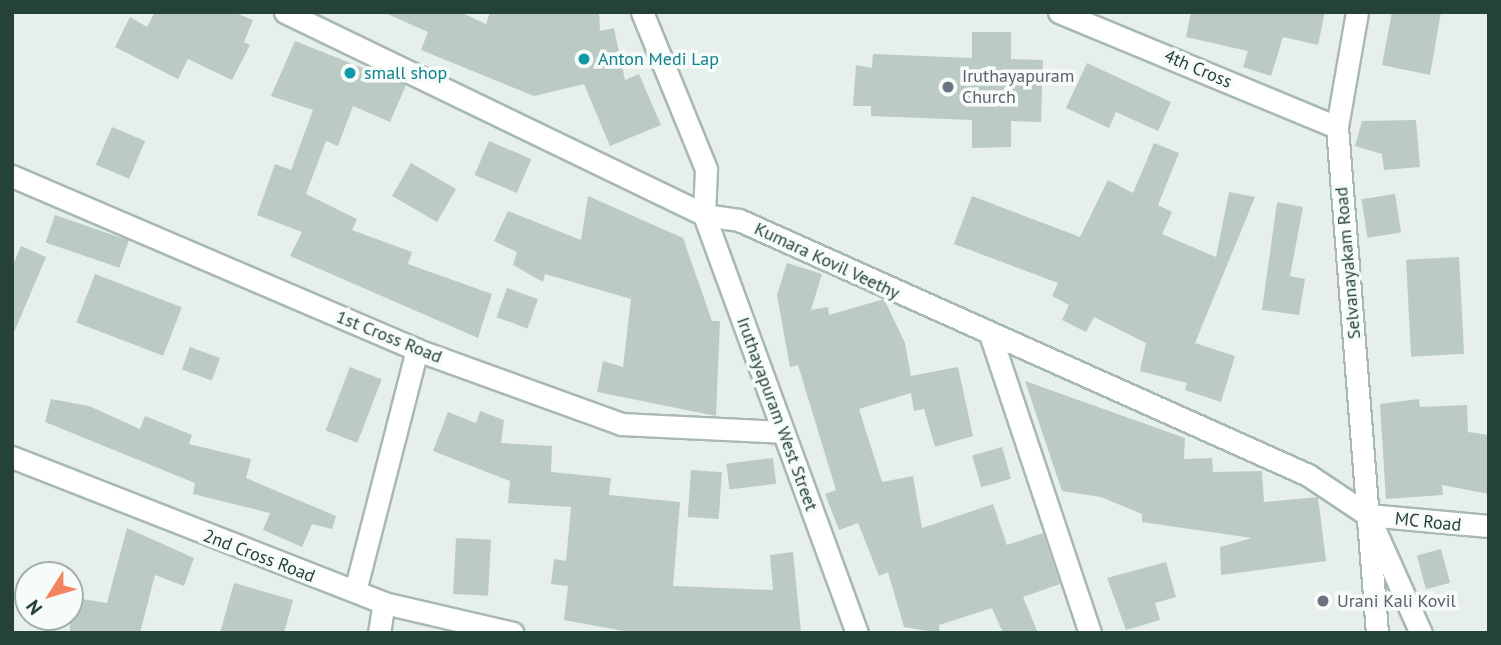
<!DOCTYPE html>
<style>
body{margin:0}
#map{position:relative;width:1501px;height:645px;overflow:hidden;background:#e6efeb;font-family:"PT Sans",sans-serif}
div>[style]{position:absolute}
.building>*{inset:0;background:#bbcac4;transform-origin:0 0}
.roads{filter:drop-shadow(2px 0 #a8b8b2) drop-shadow(-2px 0 #a8b8b2) drop-shadow(0 2px #a8b8b2) drop-shadow(0 -2px #a8b8b2)}
.minor>*{height:21px;margin:-10.5px;padding:0 10.5px;transform-origin:10.5px;border-radius:10.5px;background:#fff}
.tertiary>*{height:21px;margin:-10.5px;padding:0 10.5px;transform-origin:10.5px;border-radius:10.5px;background:#fff}
.secondary>*{height:21px;margin:-10.5px;padding:0 10.5px;transform-origin:10.5px;border-radius:10.5px;background:#fff}
.dots>*{width:19px;height:19px;translate:-50% -50%;box-sizing:border-box;border:4px solid #f7fbf9;border-radius:50%}
span{translate:-50% -50%;white-space:nowrap;text-align:center;line-height:1.15;-webkit-text-stroke:7px #f7fbf9;paint-order:stroke}
.culture-label{font-size:18px;color:#0d838f}
.left{translate:0 -50%;text-align:left}
.street-label{font-size:18px;color:#24423a}
.worship-label{font-size:18px;color:#5b616d}
.frame{position:absolute;inset:0;border:14px solid #24423a;pointer-events:none}
.north{position:absolute;left:14px;top:561px;width:70px;height:70px;box-sizing:border-box;background:#f7fbf9;border:2px solid #a3b1ad;border-radius:50%;rotate:233deg;font-size:19px;font-weight:700;line-height:28px;text-align:center;color:#24423a}
.north::after{content:'';display:block;margin:auto;width:24px;height:32px;background:#f4845f;clip-path:polygon(50% 0,100% 100%,50% 72%,0 100%)}
</style>
<div id="map">
<div class="building">
<i style="clip-path:polygon(155px 12px,233px 12px,253px 20px,244px 42px,250px 45px,232px 80px,188px 59px,178px 79px,115px 47px,130px 17px,147px 27px)"></i>
<i style="clip-path:polygon(383px 12px,460px 12px,486px 24px,490px 12px,599px 12px,600px 31px,614px 28px,625px 80px,639px 74px,661px 125px,610px 146px,584px 84px,534px 96px,421px 50px,428px 32px)"></i>
<i style="clip-path:polygon(1191px 12px,1325px 12px,1318px 45px,1283px 37px,1271px 76px,1243px 67px,1248px 51px,1186px 37px)"></i>
<i style="clip-path:polygon(1392px 12px,1441px 12px,1430px 75px,1382px 65px)"></i>
<i style="clip-path:polygon(972px 32px,1011px 32px,1011px 59px,1043px 60px,1041px 122px,1011px 121px,1011px 147px,972px 148px,972px 120px,871px 116px,871px 106px,853px 106px,856px 65px,872px 68px,873px 54px,972px 58px)"></i>
<i style="clip-path:polygon(295px 41px,406px 85px,390px 122px,353px 106px,338px 146px,326px 141px,306px 194px,357px 219px,352px 230px,412px 252px,408px 264px,492px 294px,478px 338px,290px 256px,302px 232px,257px 215px,275px 164px,291px 170px,313px 110px,271px 96px)"></i>
<i style="clip-path:polygon(1087px 63px,1171px 102px,1158px 131px,1116px 112px,1109px 128px,1066px 108px)"></i>
<i style="clip-path:polygon(1416px 120px,1420px 167px,1384px 170px,1382px 154px,1355px 146px,1362px 121px)"></i>
<i style="left:112px;top:127px;width:36px;height:41px;rotate:23deg"></i>
<i style="left:489px;top:141px;width:46px;height:37px;rotate:23deg"></i>
<i style="clip-path:polygon(1154px 143px,1179px 153px,1158px 205px,1172px 212px,1162px 234px,1216px 257px,1229px 192px,1255px 197px,1195px 343px,1235px 356px,1221px 402px,1185px 390px,1187px 383px,1140px 371px,1146px 343px,1094px 317px,1086px 332px,1062px 320px,1069px 305px,1052px 296px,1058px 283px,954px 244px,972px 196px,1080px 237px,1108px 180px,1133px 193px)"></i>
<i style="left:411px;top:163px;width:52px;height:38px;rotate:30deg"></i>
<i style="left:1395px;top:194px;width:39px;height:34px;rotate:81deg"></i>
<i style="clip-path:polygon(588px 196px,683px 238px,712px 321px,720px 321px,716px 416px,597px 392px,603px 361px,623px 367px,631px 299px,545px 274px,543px 282px,513px 265px,517px 252px,494px 241px,508px 211px,581px 240px)"></i>
<i style="clip-path:polygon(1277px 202px,1303px 207px,1290px 276px,1305px 279px,1299px 315px,1262px 310px)"></i>
<i style="left:55px;top:215px;width:78px;height:29px;rotate:19deg"></i>
<i style="clip-path:polygon(21px 246px,46px 257px,12px 337px,12px 267px)"></i>
<i style="left:1459px;top:257px;width:97px;height:53px;rotate:87deg"></i>
<i style="clip-path:polygon(787px 263px,822px 274px,811px 310px,828px 307px,829px 315px,884px 299px,905px 343px,911px 376px,958px 367px,973px 436px,935px 447px,924px 409px,914px 411px,911px 393px,859px 409px,882px 482px,913px 476px,922px 528px,993px 504px,1007px 545px,1043px 533px,1060px 584px,1023px 597px,1038px 633px,1003px 633px,992px 608px,939px 625px,940px 633px,904px 627px,888px 572px,879px 576px,858px 523px,839px 530px,825px 494px,836px 490px,798px 365px,790px 367px,777px 295px)"></i>
<i style="left:95px;top:274px;width:93px;height:52px;rotate:21deg"></i>
<i style="left:507px;top:288px;width:33px;height:31px;rotate:20deg"></i>
<i style="left:190px;top:347px;width:32px;height:24px;rotate:20deg"></i>
<i style="left:350px;top:367px;width:34px;height:68px;rotate:21deg"></i>
<i style="clip-path:polygon(1025px 381px,1185px 438px,1184px 459px,1212px 458px,1213px 472px,1262px 471px,1264px 502px,1318px 497px,1326px 561px,1221px 575px,1220px 547px,1252px 538px,1142px 522px,1142px 514px,1101px 497px,1062px 491px)"></i>
<i style="clip-path:polygon(51px 399px,89px 406px,140px 429px,145px 416px,192px 435px,189px 444px,251px 459px,246px 478px,336px 516px,332px 529px,312px 524px,302px 547px,263px 530px,270px 513px,193px 494px,195px 483px,45px 422px)"></i>
<i style="clip-path:polygon(1419px 399px,1420px 407px,1467px 405px,1468px 432px,1489px 435px,1489px 494px,1442px 485px,1443px 495px,1386px 499px,1380px 404px)"></i>
<i style="clip-path:polygon(480px 411px,504px 420px,501px 443px,552px 446px,551px 472px,611px 478px,609px 495px,680px 502px,673px 586px,773px 590px,770px 555px,793px 552px,801px 633px,635px 633px,564px 620px,568px 586px,551px 584px,554px 559px,566px 561px,571px 507px,508px 503px,510px 481px,433px 451px,448px 412px,476px 423px)"></i>
<i style="left:1002px;top:447px;width:33px;height:31px;rotate:74deg"></i>
<i style="left:773px;top:458px;width:26px;height:47px;rotate:83deg"></i>
<i style="left:691px;top:470px;width:31px;height:47px;rotate:4deg"></i>
<i style="clip-path:polygon(127px 528px,194px 558px,184px 586px,155px 575px,140px 633px,70px 633px,70px 597px,107px 603px)"></i>
<i style="left:456px;top:538px;width:35px;height:56px;rotate:3deg"></i>
<i style="left:1441px;top:549px;width:35px;height:25px;rotate:75deg"></i>
<i style="clip-path:polygon(1166px 562px,1176px 597px,1155px 603px,1160px 620px,1126px 630px,1107px 578px)"></i>
<i style="clip-path:polygon(234px 583px,293px 600px,284px 633px,220px 633px)"></i>
</div>
<div class="roads">
<div class="minor">
<i style="left:1059px;top:12px;width:301px;rotate:22.5deg"></i>
<i style="left:12px;top:176px;width:441px;rotate:23.2deg"></i>
<i style="left:417px;top:350px;width:217px;rotate:19.9deg"></i>
<i style="left:621px;top:424px;width:161px;rotate:2.8deg"></i>
<i style="left:991px;top:337px;width:312px;rotate:71.5deg"></i>
<i style="left:12px;top:457px;width:400px;rotate:21.4deg"></i>
<i style="left:384px;top:603px;width:132px;rotate:13.1deg"></i>
<i style="left:1369px;top:517px;width:127px;rotate:65.9deg"></i>
<i style="left:355px;top:591px;width:249px;rotate:-75.6deg"></i>
<i style="left:379px;top:633px;width:30px;rotate:-81deg"></i>
</div>
<div class="tertiary">
<i style="left:1357px;top:12px;width:117px;rotate:99.9deg"></i>
<i style="left:1337px;top:127px;width:508px;rotate:85.48deg"></i>
</div>
<div class="secondary">
<i style="left:285px;top:12px;width:466px;rotate:25.8deg"></i>
<i style="left:704px;top:215px;width:35px;rotate:8deg"></i>
<i style="left:739px;top:220px;width:624px;rotate:24.14deg"></i>
<i style="left:1308px;top:475px;width:72px;rotate:33.7deg"></i>
<i style="left:1368px;top:515px;width:121px;rotate:5.2deg"></i>
<i style="left:642px;top:12px;width:170px;rotate:67.8deg"></i>
<i style="left:706px;top:169px;width:46px;rotate:92.5deg"></i>
<i style="left:704px;top:215px;width:445px;rotate:69.9deg"></i>
</div>
</div>
<div class="dots">
<i style="left:584px;top:59px;background:#0f9aa8"></i>
<i style="left:350px;top:73px;background:#0f9aa8"></i>
<i style="left:948px;top:87px;background:#6b7280"></i>
<i style="left:1323px;top:601px;background:#6b7280"></i>
</div>
<div class="culture-label">
<span class="left" style="left:598px;top:59px">Anton Medi Lap</span>
<span class="left" style="left:364px;top:73px">small shop</span>
</div>
<div class="street-label">
<span style="left:1198px;top:69px;rotate:23deg">4th Cross</span>
<span style="left:827px;top:261px;rotate:25deg">Kumara Kovil Veethy</span>
<span style="left:1348px;top:263px;rotate:-95deg">Selvanayakam Road</span>
<span style="left:389px;top:337px;rotate:22deg">1st Cross Road</span>
<span style="left:777px;top:414px;rotate:70deg">Iruthayapuram West Street</span>
<span style="left:1428px;top:522px;rotate:6deg">MC Road</span>
<span style="left:259px;top:556px;rotate:21deg">2nd Cross Road</span>
</div>
<div class="worship-label">
<span class="left" style="left:962px;top:87px">Iruthayapuram<br>Church</span>
<span class="left" style="left:1337px;top:601px">Urani Kali Kovil</span>
</div>
<div class="frame"></div>
<div class="north">N</div>
</div>
